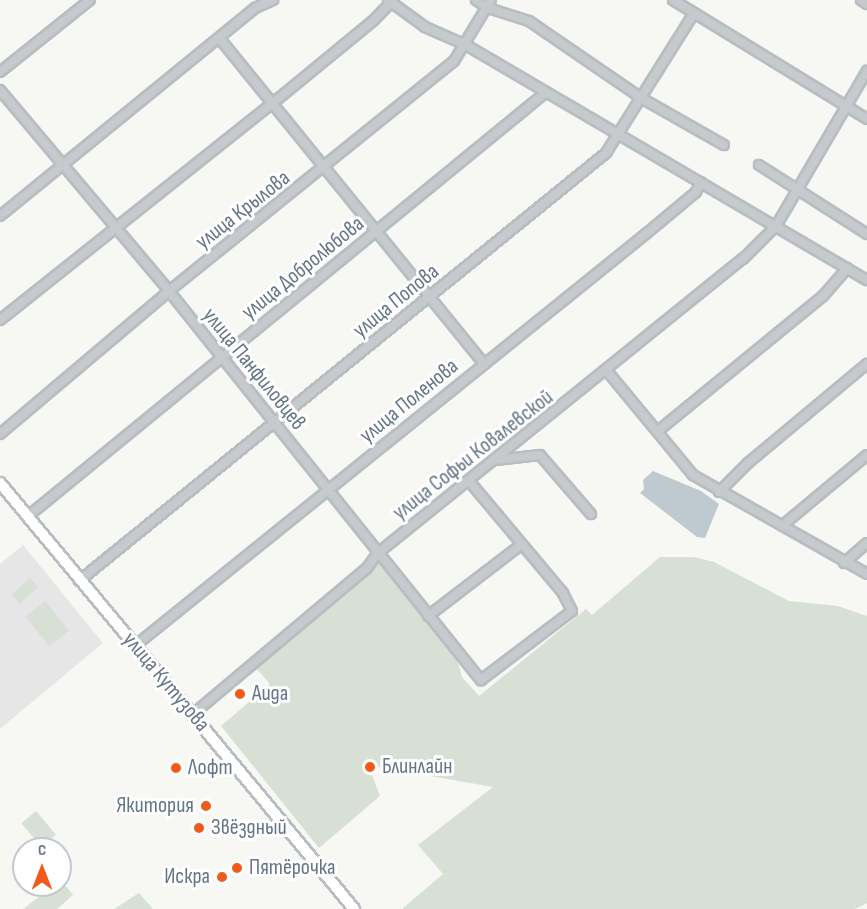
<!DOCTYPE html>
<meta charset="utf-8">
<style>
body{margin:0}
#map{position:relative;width:867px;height:909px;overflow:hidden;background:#f7f7f4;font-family:"Sofia Sans Condensed",sans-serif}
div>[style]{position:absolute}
.built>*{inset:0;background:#e5e6e5}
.green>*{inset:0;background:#d8dfd4;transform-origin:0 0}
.water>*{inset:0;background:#bfcad0}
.roads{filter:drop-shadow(2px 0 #b8bdc2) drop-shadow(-2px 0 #b8bdc2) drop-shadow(0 2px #b8bdc2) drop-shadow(0 -2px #b8bdc2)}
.street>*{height:8px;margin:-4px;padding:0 4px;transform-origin:4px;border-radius:4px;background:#c6cacd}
.secondary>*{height:10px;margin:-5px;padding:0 5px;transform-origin:5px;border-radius:5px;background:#fff}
.dots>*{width:16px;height:16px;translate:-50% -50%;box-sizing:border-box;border:3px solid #fff;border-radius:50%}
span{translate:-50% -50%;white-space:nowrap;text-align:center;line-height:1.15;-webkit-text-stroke:6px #fff;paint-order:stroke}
.street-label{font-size:22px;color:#647587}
.poi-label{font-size:22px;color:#647587}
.left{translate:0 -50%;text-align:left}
.right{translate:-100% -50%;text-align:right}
.north{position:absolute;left:12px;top:837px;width:60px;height:60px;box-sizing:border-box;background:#fff;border:2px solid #c1c8cf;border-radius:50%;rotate:0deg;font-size:16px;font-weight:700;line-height:24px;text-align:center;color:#647587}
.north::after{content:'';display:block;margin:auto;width:21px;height:27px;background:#f15a1a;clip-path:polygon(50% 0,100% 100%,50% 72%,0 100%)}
</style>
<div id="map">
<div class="built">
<i style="clip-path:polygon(23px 545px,103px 643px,0 729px,0 564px)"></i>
</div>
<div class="green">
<i style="clip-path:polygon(660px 557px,694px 557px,714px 562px,789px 601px,838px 606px,867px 616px,867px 903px,855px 909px,402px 909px,443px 874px,418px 845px,493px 787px,373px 766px,370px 770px,380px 796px,319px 848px,221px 726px,270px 684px,256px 668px,381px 562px,457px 659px,462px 677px,479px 696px,586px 609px,592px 615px)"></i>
<i style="left:30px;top:578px;width:12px;height:25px;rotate:48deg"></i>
<i style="left:45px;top:601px;width:38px;height:25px;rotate:51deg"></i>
<i style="left:36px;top:811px;width:31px;height:19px;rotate:50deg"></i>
<i style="clip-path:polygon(61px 880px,73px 895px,57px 909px,23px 909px)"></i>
<i style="clip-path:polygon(139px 893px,153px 909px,114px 909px)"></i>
</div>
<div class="water">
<i style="clip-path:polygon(653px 471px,701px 491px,719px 504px,705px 538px,697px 537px,640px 493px,644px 489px,643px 480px)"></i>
</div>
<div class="roads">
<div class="street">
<i style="left:388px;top:0;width:46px;rotate:36.1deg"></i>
<i style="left:425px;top:27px;width:45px;rotate:23.7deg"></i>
<i style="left:466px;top:45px;width:465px;rotate:30.4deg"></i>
<i style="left:476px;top:0;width:14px;rotate:34deg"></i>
<i style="left:488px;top:8px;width:43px;rotate:17.6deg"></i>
<i style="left:529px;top:21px;width:138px;rotate:34.4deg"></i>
<i style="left:643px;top:99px;width:93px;rotate:29.6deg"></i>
<i style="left:673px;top:0;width:228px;rotate:31.5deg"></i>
<i style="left:861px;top:0;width:7px;rotate:34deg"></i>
<i style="left:220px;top:39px;width:419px;rotate:50.9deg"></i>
<i style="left:0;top:72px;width:115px;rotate:-38.7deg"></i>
<i style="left:0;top:90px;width:263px;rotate:49.9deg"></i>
<i style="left:169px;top:291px;width:499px;rotate:51.3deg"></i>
<i style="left:481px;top:680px;width:114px;rotate:-37.2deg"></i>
<i style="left:572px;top:611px;width:20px;rotate:-117deg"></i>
<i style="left:563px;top:593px;width:146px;rotate:-130deg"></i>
<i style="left:759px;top:165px;width:128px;rotate:32.6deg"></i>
<i style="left:0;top:216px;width:329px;rotate:-39.2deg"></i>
<i style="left:255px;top:8px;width:20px;rotate:-24deg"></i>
<i style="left:0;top:320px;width:349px;rotate:-38.5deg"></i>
<i style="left:273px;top:103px;width:129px;rotate:-39.4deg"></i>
<i style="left:373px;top:21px;width:29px;rotate:-46deg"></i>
<i style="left:607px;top:371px;width:135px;rotate:50.4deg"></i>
<i style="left:693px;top:475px;width:200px;rotate:29.6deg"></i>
<i style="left:658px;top:431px;width:213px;rotate:-39.3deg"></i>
<i style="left:823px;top:296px;width:37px;rotate:-49deg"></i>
<i style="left:0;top:434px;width:221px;rotate:-40.2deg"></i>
<i style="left:169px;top:291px;width:366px;rotate:-38.9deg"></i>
<i style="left:454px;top:61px;width:71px;rotate:-58.8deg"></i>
<i style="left:496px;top:460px;width:44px;rotate:-6.5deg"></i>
<i style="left:540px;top:455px;width:78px;rotate:49.2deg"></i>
<i style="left:719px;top:492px;width:41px;rotate:-45deg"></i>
<i style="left:748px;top:463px;width:155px;rotate:-39.8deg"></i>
<i style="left:27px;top:517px;width:669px;rotate:-39.3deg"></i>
<i style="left:783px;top:525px;width:109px;rotate:-39.8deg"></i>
<i style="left:844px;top:563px;width:30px;rotate:-41deg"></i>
<i style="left:79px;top:581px;width:679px;rotate:-39.08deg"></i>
<i style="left:606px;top:153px;width:165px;rotate:-57.8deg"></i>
<i style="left:428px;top:616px;width:117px;rotate:-37.4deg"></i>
<i style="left:136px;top:645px;width:656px;rotate:-38.88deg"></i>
<i style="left:647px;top:233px;width:64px;rotate:-39.9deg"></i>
<i style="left:696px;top:192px;width:11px;rotate:-63deg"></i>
<i style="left:193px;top:714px;width:227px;rotate:-40deg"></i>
<i style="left:367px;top:568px;width:19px;rotate:-54deg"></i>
<i style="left:378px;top:553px;width:469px;rotate:-38.9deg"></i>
<i style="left:743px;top:259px;width:47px;rotate:-45deg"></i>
<i style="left:776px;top:226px;width:180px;rotate:-59.6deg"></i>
</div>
<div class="secondary">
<i style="left:0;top:483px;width:554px;rotate:50.27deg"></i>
</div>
</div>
<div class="dots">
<i style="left:240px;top:694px;background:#f15a1a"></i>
<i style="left:370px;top:767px;background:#f15a1a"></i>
<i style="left:176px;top:768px;background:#f15a1a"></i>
<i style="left:206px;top:806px;background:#f15a1a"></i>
<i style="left:199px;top:828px;background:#f15a1a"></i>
<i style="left:237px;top:868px;background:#f15a1a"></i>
<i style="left:222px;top:877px;background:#f15a1a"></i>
</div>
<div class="street-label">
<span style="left:243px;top:210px;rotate:-38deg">улица Крылова</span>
<span style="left:303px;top:268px;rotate:-39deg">улица Добролюбова</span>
<span style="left:396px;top:301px;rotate:-39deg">улица Попова</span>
<span style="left:254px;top:369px;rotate:51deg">улица Панфиловцев</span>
<span style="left:409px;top:401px;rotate:-39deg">улица Поленова</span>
<span style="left:473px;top:455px;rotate:-38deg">улица Софьи Ковалевской</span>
<span style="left:166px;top:682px;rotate:50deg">улица Кутузова</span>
</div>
<div class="poi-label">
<span class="left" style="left:252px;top:694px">Аида</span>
<span class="left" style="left:382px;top:767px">Блинлайн</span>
<span class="left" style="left:188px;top:768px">Лофт</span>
<span class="right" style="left:194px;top:806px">Якитория</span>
<span class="left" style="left:211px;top:828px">Звёздный</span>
<span class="left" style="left:249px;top:868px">Пятёрочка</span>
<span class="right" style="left:210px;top:877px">Искра</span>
</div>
<div class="north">С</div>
</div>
